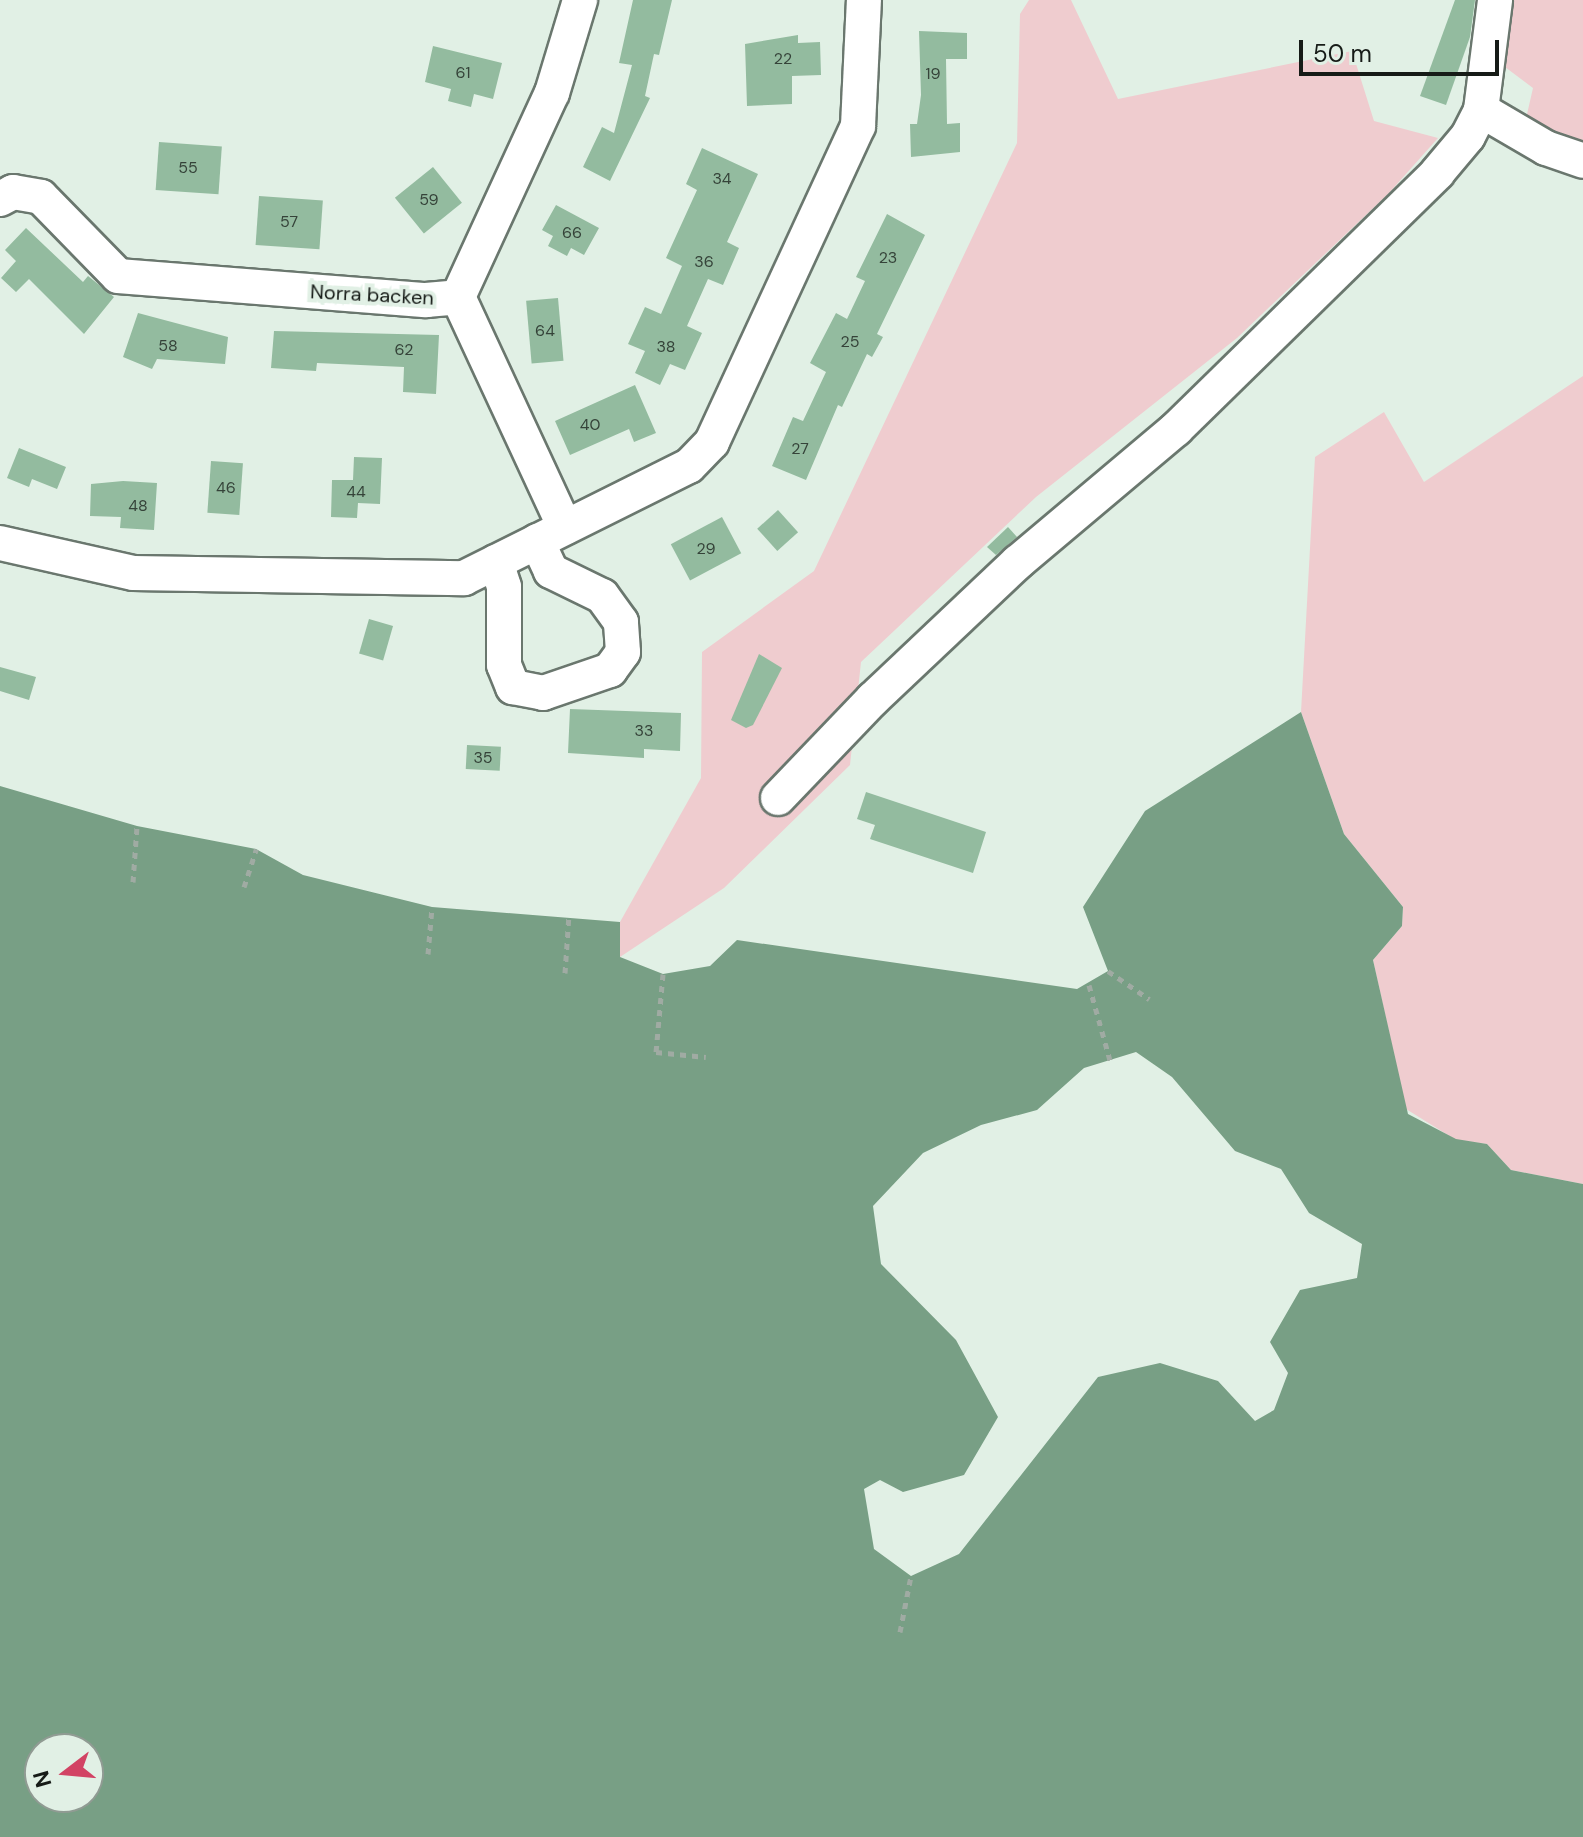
<!DOCTYPE html>
<style>
body{margin:0}
#map{position:relative;width:1583px;height:1837px;overflow:hidden;background:#e1f0e5;font-family:"DM Sans",sans-serif}
div>[style]{position:absolute}
.green>*{inset:0;background:#efcccf}
.water>*{inset:0;background:#789f85}
.building>*{inset:0;background:#93bb9f;transform-origin:0 0}
.path>*{height:5px;margin-top:-2.5px;transform-origin:0;background:repeating-linear-gradient(90deg,#a0aba3 0 6px,transparent 0 12px)}
.roads{filter:drop-shadow(2px 0 #6a776e) drop-shadow(-2px 0 #6a776e) drop-shadow(0 2px #6a776e) drop-shadow(0 -2px #6a776e)}
.minor>*{height:34px;margin:-17px;padding:0 17px;transform-origin:17px;border-radius:17px;background:#fff}
span{translate:-50% -50%;white-space:nowrap;text-align:center;line-height:1.15;-webkit-text-stroke:8px #e1f0e5;paint-order:stroke}
.number-label{font-size:16px;color:#354339}
.number-label span{-webkit-text-stroke-width:0}
.street-label{font-size:20px;color:#161b17}
.north{position:absolute;left:24px;top:1733px;width:80px;height:80px;box-sizing:border-box;background:#e1f0e5;border:2px solid #909b93;border-radius:50%;rotate:254deg;font-size:22px;font-weight:700;line-height:32px;text-align:center;color:#161b17}
.north::after{content:'';display:block;margin:auto;width:28px;height:36px;background:#d24364;clip-path:polygon(50% 0,100% 100%,50% 72%,0 100%)}
.scale{position:absolute;left:1299px;top:40px;width:200px;height:36px;box-sizing:border-box;border:4px solid #161b17;border-top:0;padding-left:10px;font-size:24px;line-height:28px;white-space:nowrap;color:#161b17;-webkit-text-stroke:6px #e1f0e5;paint-order:stroke}
</style>
<div id="map">
<div class="green">
<i style="clip-path:polygon(1029px 0,1071px 0,1118px 99px,1352px 51px,1374px 121px,1438px 138px,1389px 193px,1237px 338px,1036px 497px,861px 662px,850px 765px,724px 888px,620px 957px,620px 922px,701px 778px,702px 652px,814px 571px,1017px 143px,1020px 14px)"></i>
<i style="clip-path:polygon(1509px 0,1583px 0,1583px 141px,1525px 123px,1533px 88px,1505px 67px)"></i>
<i style="clip-path:polygon(1583px 376px,1583px 1184px,1511px 1170px,1487px 1144px,1456px 1140px,1406px 1109px,1373px 960px,1402px 926px,1403px 907px,1344px 834px,1301px 712px,1315px 457px,1384px 412px,1424px 482px)"></i>
</div>
<div class="water">
<i style="clip-path:polygon(evenodd,1301px 712px,1344px 834px,1403px 907px,1402px 926px,1373px 960px,1408px 1114px,1456px 1139px,1487px 1144px,1511px 1170px,1583px 1184px,1583px 1837px,0 1837px,0 786px,137px 826px,256px 849px,303px 875px,432px 907px,620px 922px,620px 957px,663px 974px,710px 966px,737px 940px,1077px 989px,1108px 971px,1083px 907px,1145px 811px,1301px 712px,1136px 1052px,1172px 1077px,1235px 1151px,1281px 1169px,1309px 1213px,1362px 1244px,1357px 1278px,1300px 1290px,1270px 1342px,1288px 1373px,1274px 1410px,1255px 1421px,1218px 1381px,1160px 1363px,1098px 1377px,959px 1554px,911px 1576px,874px 1549px,864px 1489px,880px 1480px,903px 1492px,964px 1475px,998px 1417px,956px 1340px,881px 1264px,873px 1206px,923px 1153px,981px 1125px,1037px 1110px,1084px 1068px,1136px 1052px,1301px 712px,40px 1749px,88px 1749px,88px 1797px,40px 1797px,40px 1749px)"></i>
</div>
<div class="building">
<i style="clip-path:polygon(633px 0,672px 0,659px 55px,654px 54px,645px 96px,650px 98px,610px 181px,583px 167px,602px 127px,614px 133px,632px 65px,619px 63px)"></i>
<i style="clip-path:polygon(1455px 0,1475px 0,1470px 37px,1446px 105px,1420px 96px)"></i>
<i style="clip-path:polygon(919px 31px,967px 33px,967px 59px,946px 59px,947px 124px,960px 123px,960px 152px,911px 157px,910px 124px,917px 124px,921px 95px)"></i>
<i style="clip-path:polygon(798px 35px,798px 43px,820px 42px,821px 75px,792px 76px,792px 104px,747px 106px,745px 44px)"></i>
<i style="clip-path:polygon(433px 46px,502px 63px,493px 99px,474px 94px,471px 107px,448px 101px,451px 89px,425px 82px)"></i>
<i style="left:159px;top:142px;width:63px;height:48px;rotate:4deg"></i>
<i style="clip-path:polygon(702px 148px,758px 174px,727px 242px,739px 248px,723px 285px,708px 279px,687px 326px,702px 333px,685px 370px,670px 364px,660px 385px,635px 373px,645px 351px,628px 344px,645px 307px,661px 314px,682px 266px,666px 258px,697px 190px,686px 184px)"></i>
<i style="left:433px;top:167px;width:46px;height:49px;rotate:51deg"></i>
<i style="left:259px;top:196px;width:64px;height:49px;rotate:4deg"></i>
<i style="clip-path:polygon(556px 205px,599px 228px,584px 255px,571px 248px,567px 256px,548px 246px,553px 236px,542px 230px)"></i>
<i style="clip-path:polygon(887px 214px,925px 235px,877px 334px,883px 337px,872px 357px,867px 354px,842px 407px,838px 405px,806px 480px,772px 466px,793px 417px,803px 421px,826px 372px,810px 363px,836px 313px,847px 319px,865px 281px,856px 277px)"></i>
<i style="clip-path:polygon(26px 228px,83px 282px,88px 276px,114px 297px,84px 334px,29px 279px,16px 292px,1px 278px,16px 261px,5px 250px)"></i>
<i style="left:558px;top:298px;width:63px;height:32px;rotate:85deg"></i>
<i style="clip-path:polygon(138px 313px,228px 337px,225px 364px,157px 359px,152px 369px,123px 357px)"></i>
<i style="clip-path:polygon(274px 331px,439px 335px,436px 394px,403px 392px,404px 367px,317px 363px,316px 371px,271px 368px)"></i>
<i style="clip-path:polygon(635px 385px,656px 433px,634px 442px,629px 429px,570px 455px,555px 421px)"></i>
<i style="clip-path:polygon(19px 448px,66px 467px,57px 489px,32px 479px,29px 487px,7px 478px)"></i>
<i style="clip-path:polygon(354px 457px,382px 458px,380px 504px,358px 503px,357px 518px,331px 517px,332px 480px,353px 480px)"></i>
<i style="left:211px;top:461px;width:32px;height:52px;rotate:4deg"></i>
<i style="clip-path:polygon(123px 481px,157px 483px,154px 530px,120px 528px,121px 517px,90px 516px,91px 484px)"></i>
<i style="left:778px;top:510px;width:30px;height:28px;rotate:48deg"></i>
<i style="left:722px;top:517px;width:41px;height:58px;rotate:62deg"></i>
<i style="clip-path:polygon(1008px 527px,1017px 537px,996px 555px,987px 547px)"></i>
<i style="left:369px;top:619px;width:25px;height:36px;rotate:16deg"></i>
<i style="clip-path:polygon(759px 654px,782px 668px,753px 725px,746px 728px,731px 720px)"></i>
<i style="clip-path:polygon(0 667px,36px 677px,29px 700px,0 691px)"></i>
<i style="clip-path:polygon(570px 709px,681px 713px,680px 751px,644px 749px,644px 758px,568px 753px)"></i>
<i style="left:467px;top:745px;width:34px;height:24px;rotate:3deg"></i>
<i style="clip-path:polygon(866px 792px,986px 832px,973px 873px,870px 839px,875px 825px,857px 819px)"></i>
</div>
<div class="path">
<i style="left:133px;top:882px;width:56px;rotate:-85.9deg"></i>
<i style="left:244px;top:887px;width:40px;rotate:-72deg"></i>
<i style="left:428px;top:954px;width:47px;rotate:-85.1deg"></i>
<i style="left:1108px;top:971px;width:50px;rotate:34.3deg"></i>
<i style="left:565px;top:973px;width:58px;rotate:-86.1deg"></i>
<i style="left:663px;top:974px;width:78px;rotate:95.1deg"></i>
<i style="left:656px;top:1052px;width:50px;rotate:5.7deg"></i>
<i style="left:1089px;top:985px;width:78px;rotate:74.4deg"></i>
<i style="left:900px;top:1632px;width:57px;rotate:-78.9deg"></i>
</div>
<div class="roads">
<div class="minor">
<i style="left:1481px;top:110px;width:75px;rotate:30.3deg"></i>
<i style="left:1546px;top:148px;width:39px;rotate:19deg"></i>
<i style="left:0;top:199px;width:15px;rotate:-28deg"></i>
<i style="left:13px;top:192px;width:28px;rotate:10deg"></i>
<i style="left:41px;top:197px;width:110px;rotate:45.7deg"></i>
<i style="left:118px;top:276px;width:309px;rotate:4.5deg"></i>
<i style="left:426px;top:300px;width:32px;rotate:-5deg"></i>
<i style="left:458px;top:297px;width:225px;rotate:-65.3deg"></i>
<i style="left:552px;top:93px;width:97px;rotate:-73.2deg"></i>
<i style="left:458px;top:297px;width:254px;rotate:65.1deg"></i>
<i style="left:0;top:543px;width:136px;rotate:12.7deg"></i>
<i style="left:133px;top:573px;width:331px;rotate:0.9deg"></i>
<i style="left:464px;top:578px;width:251px;rotate:-26.5deg"></i>
<i style="left:689px;top:466px;width:33px;rotate:-46deg"></i>
<i style="left:712px;top:442px;width:348px;rotate:-65.2deg"></i>
<i style="left:858px;top:126px;width:126px;rotate:-87.3deg"></i>
<i style="left:496px;top:562px;width:26px;rotate:72deg"></i>
<i style="left:504px;top:587px;width:78px;rotate:90deg"></i>
<i style="left:504px;top:665px;width:24px;rotate:68deg"></i>
<i style="left:513px;top:687px;width:31px;rotate:11deg"></i>
<i style="left:543px;top:693px;width:71px;rotate:-18.9deg"></i>
<i style="left:610px;top:670px;width:22px;rotate:-54deg"></i>
<i style="left:623px;top:652px;width:30px;rotate:-94deg"></i>
<i style="left:621px;top:622px;width:32px;rotate:-126deg"></i>
<i style="left:602px;top:596px;width:57px;rotate:-153.9deg"></i>
<i style="left:551px;top:571px;width:33px;rotate:-115deg"></i>
<i style="left:778px;top:798px;width:137px;rotate:-46.2deg"></i>
<i style="left:873px;top:699px;width:199px;rotate:-43.4deg"></i>
<i style="left:1018px;top:562px;width:207px;rotate:-40.1deg"></i>
<i style="left:1176px;top:429px;width:366px;rotate:-44.4deg"></i>
<i style="left:1437px;top:173px;width:48px;rotate:-50deg"></i>
<i style="left:1468px;top:136px;width:29px;rotate:-63deg"></i>
<i style="left:1481px;top:110px;width:111px;rotate:-82.7deg"></i>
</div>
</div>
<div class="number-label">
<span style="left:783px;top:59px">22</span>
<span style="left:463px;top:73px">61</span>
<span style="left:933px;top:74px">19</span>
<span style="left:188px;top:168px">55</span>
<span style="left:722px;top:179px">34</span>
<span style="left:429px;top:200px">59</span>
<span style="left:289px;top:222px">57</span>
<span style="left:572px;top:233px">66</span>
<span style="left:888px;top:258px">23</span>
<span style="left:704px;top:262px">36</span>
<span style="left:545px;top:331px">64</span>
<span style="left:850px;top:342px">25</span>
<span style="left:168px;top:346px">58</span>
<span style="left:666px;top:347px">38</span>
<span style="left:404px;top:350px">62</span>
<span style="left:590px;top:425px">40</span>
<span style="left:800px;top:449px">27</span>
<span style="left:226px;top:488px">46</span>
<span style="left:356px;top:492px">44</span>
<span style="left:138px;top:506px">48</span>
<span style="left:706px;top:549px">29</span>
<span style="left:644px;top:731px">33</span>
<span style="left:483px;top:758px">35</span>
</div>
<div class="street-label">
<span style="left:372px;top:295px;rotate:3deg">Norra backen</span>
</div>
<div class="north">N</div>
<div class="scale">50 m</div>
</div>
